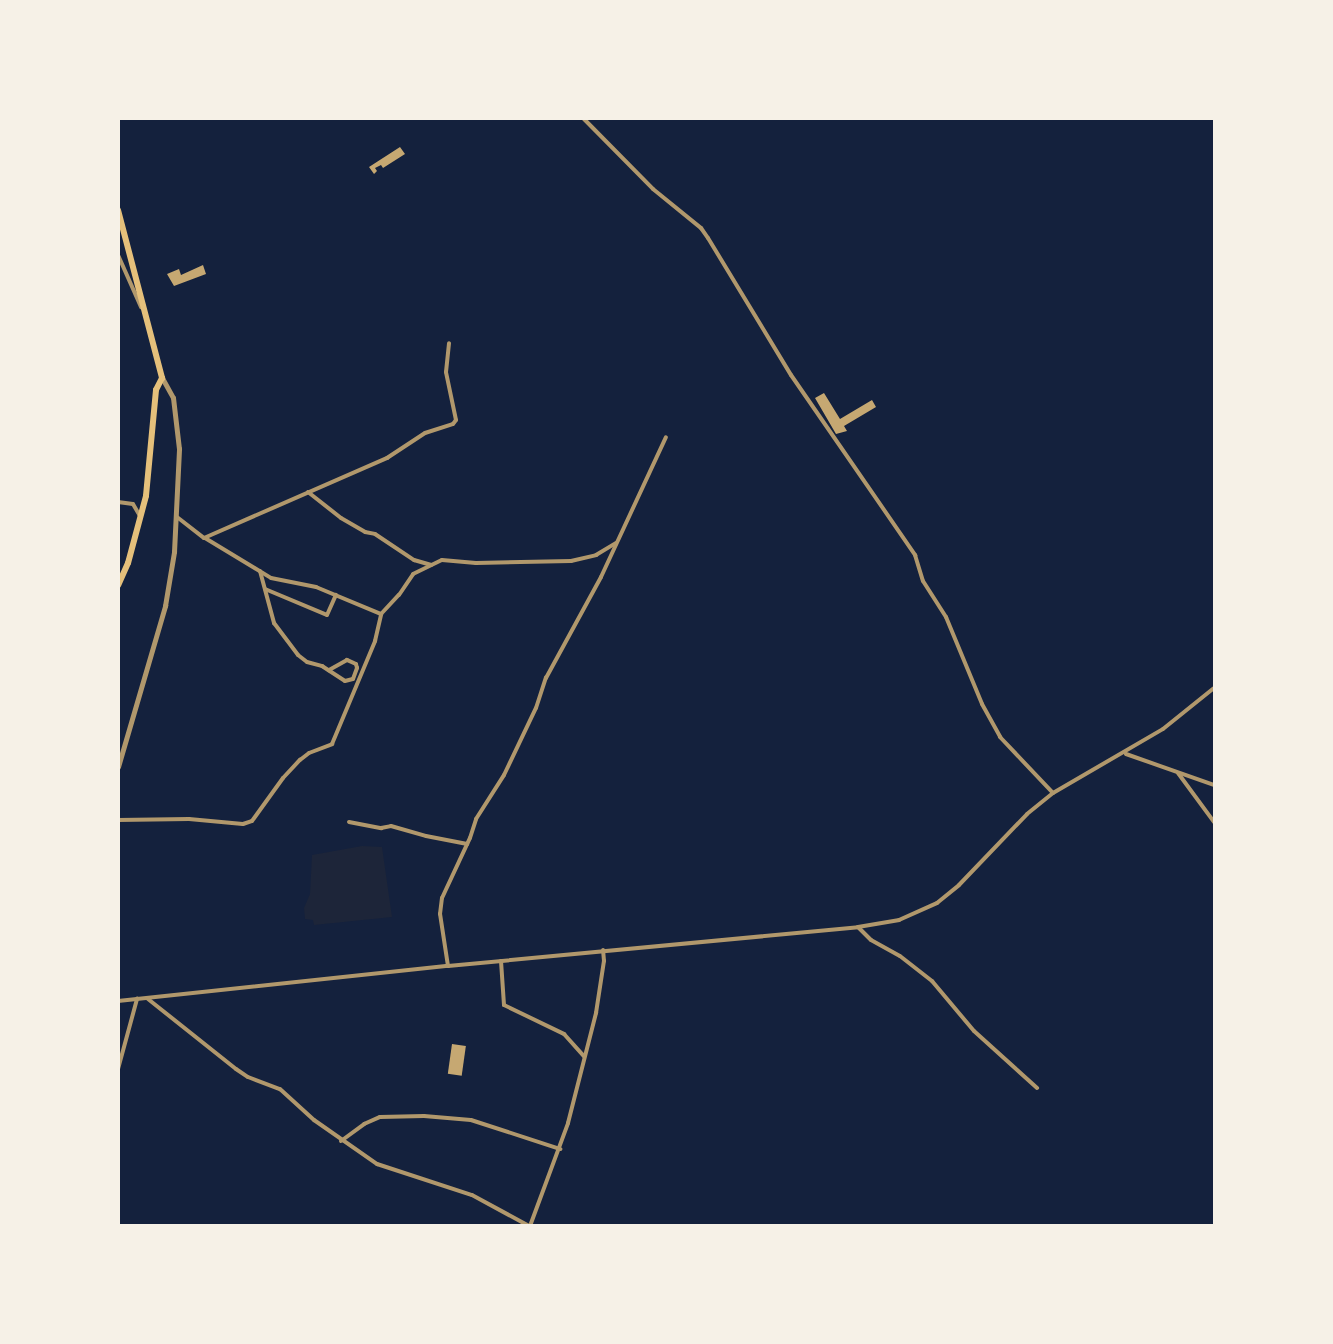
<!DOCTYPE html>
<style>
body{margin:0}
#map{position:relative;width:1333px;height:1344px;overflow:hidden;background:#14213d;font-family:"Nunito Sans",sans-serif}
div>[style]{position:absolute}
.green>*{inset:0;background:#1d2539}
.building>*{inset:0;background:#c6a872;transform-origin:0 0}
.minor>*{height:4px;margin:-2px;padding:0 2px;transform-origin:2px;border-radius:2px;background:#b1986c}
.tertiary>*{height:4.5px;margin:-2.25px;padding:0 2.25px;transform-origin:2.25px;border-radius:2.25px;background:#b1986c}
.trunk>*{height:6px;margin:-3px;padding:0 3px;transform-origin:3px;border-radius:3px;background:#e5c07b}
span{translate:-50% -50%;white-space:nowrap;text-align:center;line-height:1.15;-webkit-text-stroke:5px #f6f1e7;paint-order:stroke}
.frame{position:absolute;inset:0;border:120px solid #f6f1e7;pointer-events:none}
</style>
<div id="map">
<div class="green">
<i style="clip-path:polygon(362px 846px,382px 847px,392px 917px,314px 925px,313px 920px,305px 919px,304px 908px,310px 894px,312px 855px)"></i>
</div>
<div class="building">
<i style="clip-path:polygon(400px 147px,405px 154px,383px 168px,381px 165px,375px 168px,377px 171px,374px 174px,369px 167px)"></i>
<i style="clip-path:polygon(203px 265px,206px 274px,174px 286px,167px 274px,179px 269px,181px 275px)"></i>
<i style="clip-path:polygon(824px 393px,840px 419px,872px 400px,876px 407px,844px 426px,847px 431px,836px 434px,815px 398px)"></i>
<i style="left:452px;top:1044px;width:14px;height:30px;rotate:8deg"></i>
</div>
<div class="minor">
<i style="left:583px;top:118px;width:100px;rotate:45.4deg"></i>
<i style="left:653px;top:189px;width:62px;rotate:39.1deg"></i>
<i style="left:701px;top:228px;width:12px;rotate:55deg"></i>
<i style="left:708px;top:238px;width:160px;rotate:58.8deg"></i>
<i style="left:791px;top:375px;width:219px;rotate:55.4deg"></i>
<i style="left:915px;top:555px;width:27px;rotate:73deg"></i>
<i style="left:923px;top:581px;width:43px;rotate:57.4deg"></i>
<i style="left:946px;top:617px;width:94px;rotate:67.5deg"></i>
<i style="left:982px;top:704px;width:38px;rotate:61deg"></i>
<i style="left:1000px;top:737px;width:77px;rotate:46.6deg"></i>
<i style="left:118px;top:255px;width:57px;rotate:66.1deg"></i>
<i style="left:308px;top:492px;width:42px;rotate:38.2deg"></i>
<i style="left:341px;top:518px;width:28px;rotate:30deg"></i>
<i style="left:365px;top:532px;width:10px;rotate:11deg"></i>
<i style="left:375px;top:534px;width:47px;rotate:33.7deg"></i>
<i style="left:414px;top:560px;width:18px;rotate:16deg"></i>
<i style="left:118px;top:502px;width:15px;rotate:8deg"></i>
<i style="left:133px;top:504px;width:14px;rotate:60deg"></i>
<i style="left:177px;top:517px;width:34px;rotate:38deg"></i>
<i style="left:204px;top:538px;width:200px;rotate:-23.6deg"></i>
<i style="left:387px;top:458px;width:45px;rotate:-33.3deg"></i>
<i style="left:425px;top:433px;width:29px;rotate:-18deg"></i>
<i style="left:453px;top:424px;width:5px;rotate:-53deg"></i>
<i style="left:456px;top:420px;width:49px;rotate:-101.8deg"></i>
<i style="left:446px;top:372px;width:29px;rotate:-84deg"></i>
<i style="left:205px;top:538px;width:77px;rotate:31.2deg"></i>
<i style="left:271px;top:578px;width:46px;rotate:11.3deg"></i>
<i style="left:316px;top:587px;width:70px;rotate:22.6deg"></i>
<i style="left:260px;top:571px;width:54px;rotate:74.9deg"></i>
<i style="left:274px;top:623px;width:40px;rotate:53deg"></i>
<i style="left:298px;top:655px;width:11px;rotate:38deg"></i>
<i style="left:307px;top:662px;width:16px;rotate:15deg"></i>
<i style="left:322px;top:666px;width:27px;rotate:33deg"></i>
<i style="left:345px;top:681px;width:8px;rotate:-14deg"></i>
<i style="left:353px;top:679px;width:12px;rotate:-70deg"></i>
<i style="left:357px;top:668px;width:4px;rotate:-104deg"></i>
<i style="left:356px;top:664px;width:10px;rotate:-156deg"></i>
<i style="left:347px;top:660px;width:21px;rotate:151deg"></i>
<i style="left:265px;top:589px;width:67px;rotate:22.8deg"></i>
<i style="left:327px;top:615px;width:22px;rotate:-66deg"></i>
<i style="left:1126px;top:754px;width:93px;rotate:19.4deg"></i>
<i style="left:1178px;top:773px;width:61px;rotate:53.7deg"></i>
<i style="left:118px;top:820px;width:71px;rotate:-0.8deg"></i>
<i style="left:189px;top:819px;width:54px;rotate:5.3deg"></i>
<i style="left:243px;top:824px;width:9px;rotate:-18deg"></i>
<i style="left:252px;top:821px;width:53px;rotate:-54.2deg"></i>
<i style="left:283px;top:778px;width:25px;rotate:-47deg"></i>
<i style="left:300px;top:760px;width:11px;rotate:-38deg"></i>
<i style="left:309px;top:753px;width:25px;rotate:-21deg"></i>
<i style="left:332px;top:744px;width:112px;rotate:-67.3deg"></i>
<i style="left:375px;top:641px;width:28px;rotate:-77deg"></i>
<i style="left:381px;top:614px;width:26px;rotate:-47deg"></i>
<i style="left:399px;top:595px;width:25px;rotate:-56deg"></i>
<i style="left:413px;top:574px;width:32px;rotate:-26deg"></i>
<i style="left:442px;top:560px;width:34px;rotate:5deg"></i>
<i style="left:476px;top:563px;width:95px;rotate:-1.2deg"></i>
<i style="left:571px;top:561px;width:26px;rotate:-13deg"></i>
<i style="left:596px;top:555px;width:23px;rotate:-31deg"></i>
<i style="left:349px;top:822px;width:33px;rotate:11deg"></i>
<i style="left:381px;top:828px;width:10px;rotate:-11deg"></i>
<i style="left:391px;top:826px;width:36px;rotate:16deg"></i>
<i style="left:426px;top:836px;width:42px;rotate:11deg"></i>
<i style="left:858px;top:927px;width:18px;rotate:45deg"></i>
<i style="left:871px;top:940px;width:33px;rotate:29deg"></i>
<i style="left:900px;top:956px;width:41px;rotate:38deg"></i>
<i style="left:932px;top:981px;width:65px;rotate:50deg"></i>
<i style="left:974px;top:1031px;width:85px;rotate:42.1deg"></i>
<i style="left:501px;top:961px;width:44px;rotate:86.1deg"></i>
<i style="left:504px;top:1005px;width:67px;rotate:25.8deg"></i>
<i style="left:564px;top:1034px;width:30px;rotate:48deg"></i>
<i style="left:448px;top:966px;width:53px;rotate:-98.7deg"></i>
<i style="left:440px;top:914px;width:16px;rotate:-83deg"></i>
<i style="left:442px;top:898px;width:66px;rotate:-65deg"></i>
<i style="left:470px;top:838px;width:20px;rotate:-72deg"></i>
<i style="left:476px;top:819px;width:52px;rotate:-57.5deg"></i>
<i style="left:504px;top:775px;width:74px;rotate:-64.5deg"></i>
<i style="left:536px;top:708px;width:32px;rotate:-72deg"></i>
<i style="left:546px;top:678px;width:115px;rotate:-61.4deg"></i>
<i style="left:601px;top:577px;width:154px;rotate:-65.1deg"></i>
<i style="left:148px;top:999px;width:112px;rotate:38.5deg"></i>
<i style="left:236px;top:1069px;width:14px;rotate:34deg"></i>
<i style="left:248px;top:1077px;width:34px;rotate:21deg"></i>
<i style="left:280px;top:1089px;width:46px;rotate:42.4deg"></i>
<i style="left:314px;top:1120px;width:77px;rotate:34.9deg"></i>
<i style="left:377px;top:1164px;width:100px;rotate:18.1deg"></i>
<i style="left:472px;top:1195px;width:65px;rotate:28.5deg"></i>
<i style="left:118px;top:1001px;width:332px;rotate:-6.1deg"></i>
<i style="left:448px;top:966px;width:412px;rotate:-5.4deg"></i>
<i style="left:858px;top:927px;width:42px;rotate:-9.7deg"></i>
<i style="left:899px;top:920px;width:42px;rotate:-24.1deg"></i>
<i style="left:937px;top:903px;width:28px;rotate:-39deg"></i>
<i style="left:959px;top:885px;width:98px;rotate:-46.2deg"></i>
<i style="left:1027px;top:814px;width:33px;rotate:-39deg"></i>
<i style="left:1053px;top:793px;width:127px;rotate:-30.2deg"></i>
<i style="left:1163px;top:729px;width:65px;rotate:-38.8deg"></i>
<i style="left:118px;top:1069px;width:73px;rotate:-74.8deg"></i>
<i style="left:341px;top:1141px;width:29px;rotate:-36deg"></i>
<i style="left:364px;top:1124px;width:17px;rotate:-24deg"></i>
<i style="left:380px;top:1117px;width:44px;rotate:-1.3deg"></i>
<i style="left:424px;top:1116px;width:47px;rotate:4.9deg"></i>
<i style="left:471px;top:1120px;width:94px;rotate:18deg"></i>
<i style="left:530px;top:1226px;width:110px;rotate:-69.7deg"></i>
<i style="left:568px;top:1123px;width:114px;rotate:-75.7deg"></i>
<i style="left:596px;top:1013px;width:53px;rotate:-81.3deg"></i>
<i style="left:604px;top:961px;width:11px;rotate:-95deg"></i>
</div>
<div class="tertiary">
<i style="left:118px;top:767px;width:168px;rotate:-73.7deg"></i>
<i style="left:165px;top:606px;width:55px;rotate:-80.5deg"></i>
<i style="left:174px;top:552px;width:103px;rotate:-87.2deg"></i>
<i style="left:179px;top:449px;width:51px;rotate:-96.7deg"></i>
<i style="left:173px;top:398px;width:23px;rotate:-119deg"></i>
</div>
<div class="trunk">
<i style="left:118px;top:210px;width:174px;rotate:75.3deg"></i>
<i style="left:162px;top:378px;width:13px;rotate:117deg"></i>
<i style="left:156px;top:390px;width:106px;rotate:95.4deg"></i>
<i style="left:146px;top:496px;width:69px;rotate:105deg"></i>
<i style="left:128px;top:563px;width:24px;rotate:114deg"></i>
</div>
<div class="frame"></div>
</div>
